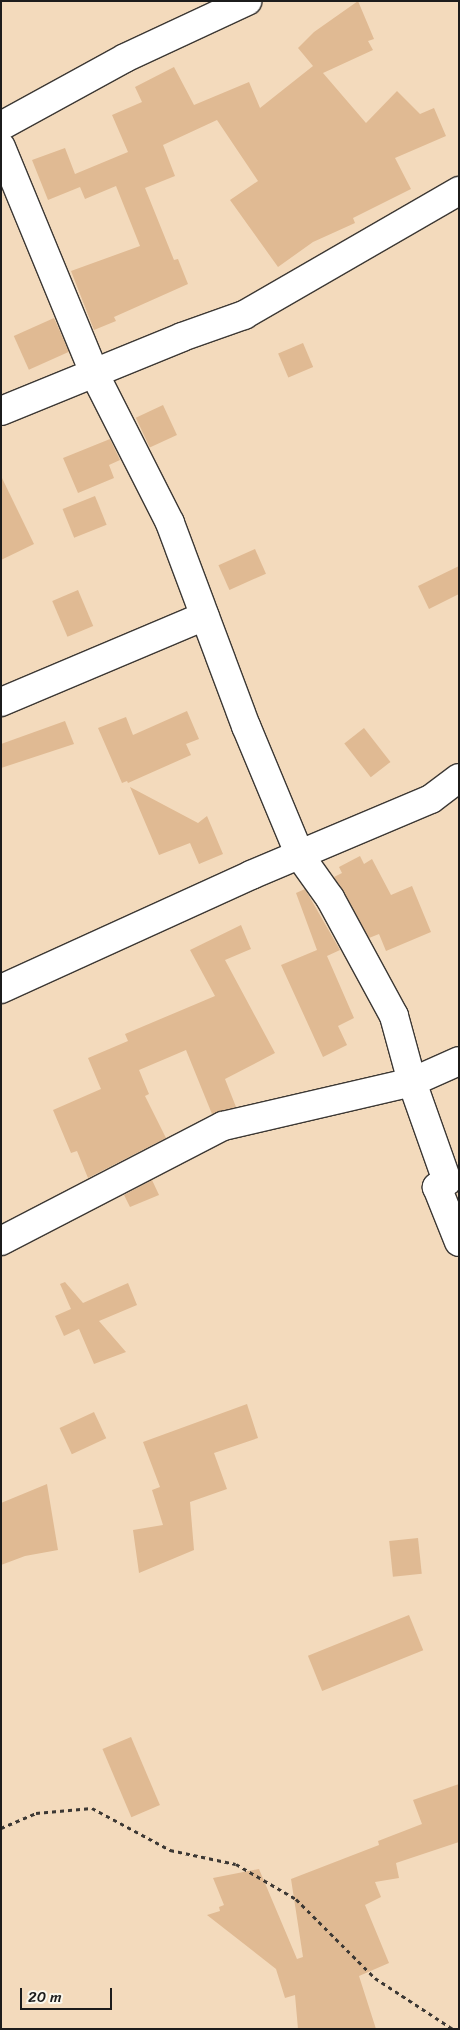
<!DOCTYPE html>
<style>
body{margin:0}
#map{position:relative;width:460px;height:2030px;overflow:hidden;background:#f3dabc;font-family:Sriracha,sans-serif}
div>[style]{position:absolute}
.building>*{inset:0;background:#e0ba93;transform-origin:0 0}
.path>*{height:3px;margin-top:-1.5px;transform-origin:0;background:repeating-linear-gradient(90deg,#3c3834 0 4px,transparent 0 8px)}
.roads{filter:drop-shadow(1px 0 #3c3834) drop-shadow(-1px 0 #3c3834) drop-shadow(0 1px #3c3834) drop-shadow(0 -1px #3c3834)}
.minor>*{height:28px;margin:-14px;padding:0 14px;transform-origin:14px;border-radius:14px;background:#fff}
span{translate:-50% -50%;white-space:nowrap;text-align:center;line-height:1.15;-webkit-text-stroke:5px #fbf7ec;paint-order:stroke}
.frame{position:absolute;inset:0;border:2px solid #1c1c1c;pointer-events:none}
.scale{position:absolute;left:20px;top:1988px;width:92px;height:22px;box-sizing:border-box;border:2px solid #1c1c1c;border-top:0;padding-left:6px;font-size:15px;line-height:18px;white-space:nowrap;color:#1c1c1c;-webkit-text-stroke:4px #fbf7ec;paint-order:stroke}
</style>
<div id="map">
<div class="building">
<i style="clip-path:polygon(358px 1px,374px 39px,368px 41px,373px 50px,323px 73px,366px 123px,397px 91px,420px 114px,434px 108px,446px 136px,395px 158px,411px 189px,353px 218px,355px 223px,313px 242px,278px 267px,230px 200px,258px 181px,217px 120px,163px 145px,175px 176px,145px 188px,174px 260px,178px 259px,188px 284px,114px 317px,116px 321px,94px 330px,71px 271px,140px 246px,116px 186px,85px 199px,80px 187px,48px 200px,32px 160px,65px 148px,75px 174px,128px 152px,112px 115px,142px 102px,135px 87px,174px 67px,194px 105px,249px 82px,260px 108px,313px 66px,298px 48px,314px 32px)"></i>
<i style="left:54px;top:318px;width:37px;height:44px;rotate:66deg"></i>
<i style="left:303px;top:343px;width:26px;height:27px;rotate:67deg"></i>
<i style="left:163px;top:405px;width:33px;height:30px;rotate:65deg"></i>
<i style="clip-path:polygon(110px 439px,120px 460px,109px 465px,114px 478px,78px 493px,63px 458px)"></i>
<i style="clip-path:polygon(1px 476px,34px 544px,1px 560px)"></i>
<i style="left:95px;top:496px;width:31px;height:35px;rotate:68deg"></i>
<i style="left:255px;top:549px;width:27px;height:40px;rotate:66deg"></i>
<i style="clip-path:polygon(459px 566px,459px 594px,429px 609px,418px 586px)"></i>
<i style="left:78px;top:590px;width:39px;height:28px;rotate:67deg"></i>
<i style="clip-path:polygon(187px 711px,199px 739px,186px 744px,191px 755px,128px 783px,127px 781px,122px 783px,98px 728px,126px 717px,133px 735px)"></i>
<i style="clip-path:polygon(65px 721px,74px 744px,1px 768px,1px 744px)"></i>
<i style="left:364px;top:728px;width:43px;height:25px;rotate:52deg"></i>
<i style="clip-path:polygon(130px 787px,198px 823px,207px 816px,223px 854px,199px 864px,190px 843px,159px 855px)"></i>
<i style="clip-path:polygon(360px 856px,364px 864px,372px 859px,391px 895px,412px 886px,431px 932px,386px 951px,379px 934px,369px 938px,334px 877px,342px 873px,339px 867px)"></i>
<i style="clip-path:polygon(305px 889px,340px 950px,327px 956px,354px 1018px,338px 1026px,347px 1045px,323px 1057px,281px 965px,317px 950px,296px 893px)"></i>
<i style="clip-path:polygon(241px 925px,251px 949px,225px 960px,275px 1053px,225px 1079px,236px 1107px,212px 1114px,186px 1050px,139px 1070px,149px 1094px,145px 1096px,166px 1138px,88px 1178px,77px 1151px,71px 1153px,53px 1110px,101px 1089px,88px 1058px,128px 1041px,125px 1034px,215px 996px,190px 950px)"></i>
<i style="clip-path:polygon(152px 1180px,159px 1195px,130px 1207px,124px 1195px)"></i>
<i style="clip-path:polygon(65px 1282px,83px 1303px,128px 1283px,137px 1305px,99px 1321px,126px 1352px,94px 1364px,79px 1329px,64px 1336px,55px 1316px,71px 1309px,60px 1284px)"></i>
<i style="clip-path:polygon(247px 1404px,258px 1438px,214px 1453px,227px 1489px,190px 1502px,194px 1550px,139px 1573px,133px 1530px,163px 1525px,152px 1490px,160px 1487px,143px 1442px)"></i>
<i style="left:94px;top:1412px;width:29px;height:38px;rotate:65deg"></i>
<i style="clip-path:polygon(47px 1484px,58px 1550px,25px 1556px,1px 1565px,1px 1503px)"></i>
<i style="left:418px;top:1538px;width:36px;height:29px;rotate:84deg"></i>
<i style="left:409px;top:1615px;width:38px;height:109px;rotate:68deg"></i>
<i style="left:131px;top:1737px;width:74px;height:31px;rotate:67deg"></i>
<i style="clip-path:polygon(459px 1784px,459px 1842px,396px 1863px,399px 1878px,375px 1882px,381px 1897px,365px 1905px,389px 1963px,359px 1976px,376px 2029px,298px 2029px,295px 1995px,285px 1998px,276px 1969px,207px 1915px,220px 1911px,219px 1907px,224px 1905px,213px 1878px,259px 1869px,297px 1959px,303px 1957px,291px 1879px,379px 1845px,378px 1841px,422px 1824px,413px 1800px)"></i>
</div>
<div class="path">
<i style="left:1px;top:1828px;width:38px;rotate:-23deg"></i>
<i style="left:36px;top:1813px;width:56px;rotate:-5.1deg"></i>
<i style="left:92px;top:1808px;width:89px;rotate:28.3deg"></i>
<i style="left:170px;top:1850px;width:67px;rotate:12deg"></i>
<i style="left:236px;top:1864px;width:69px;rotate:30.3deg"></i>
<i style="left:296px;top:1899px;width:112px;rotate:45deg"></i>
<i style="left:375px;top:1978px;width:93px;rotate:33.2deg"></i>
</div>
<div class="roads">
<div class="minor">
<i style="left:1px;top:126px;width:141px;rotate:-28.7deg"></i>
<i style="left:125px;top:58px;width:135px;rotate:-25deg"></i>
<i style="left:1px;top:147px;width:247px;rotate:67.6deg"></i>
<i style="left:95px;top:375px;width:166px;rotate:63.1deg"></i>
<i style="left:170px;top:523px;width:217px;rotate:69.5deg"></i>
<i style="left:246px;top:726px;width:141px;rotate:67.4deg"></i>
<i style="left:300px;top:856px;width:52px;rotate:54.5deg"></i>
<i style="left:330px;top:898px;width:134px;rotate:61.5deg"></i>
<i style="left:394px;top:1016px;width:68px;rotate:74.7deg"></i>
<i style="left:412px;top:1082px;width:105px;rotate:70.5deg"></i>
<i style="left:447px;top:1181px;width:12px;rotate:149deg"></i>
<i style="left:437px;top:1187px;width:59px;rotate:68.2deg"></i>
<i style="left:1px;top:411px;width:196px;rotate:-22.2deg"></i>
<i style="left:182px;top:337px;width:66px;rotate:-19.5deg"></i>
<i style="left:244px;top:315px;width:248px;rotate:-30deg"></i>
<i style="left:1px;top:702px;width:221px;rotate:-22.9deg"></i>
<i style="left:1px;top:989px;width:275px;rotate:-24.5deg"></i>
<i style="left:251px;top:875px;width:195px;rotate:-22.9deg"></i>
<i style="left:431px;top:799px;width:35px;rotate:-37deg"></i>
<i style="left:1px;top:1241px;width:250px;rotate:-27.4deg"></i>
<i style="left:223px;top:1126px;width:194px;rotate:-13.1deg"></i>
<i style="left:412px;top:1082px;width:51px;rotate:-24.1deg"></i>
</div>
</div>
<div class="frame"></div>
<div class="scale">20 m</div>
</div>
